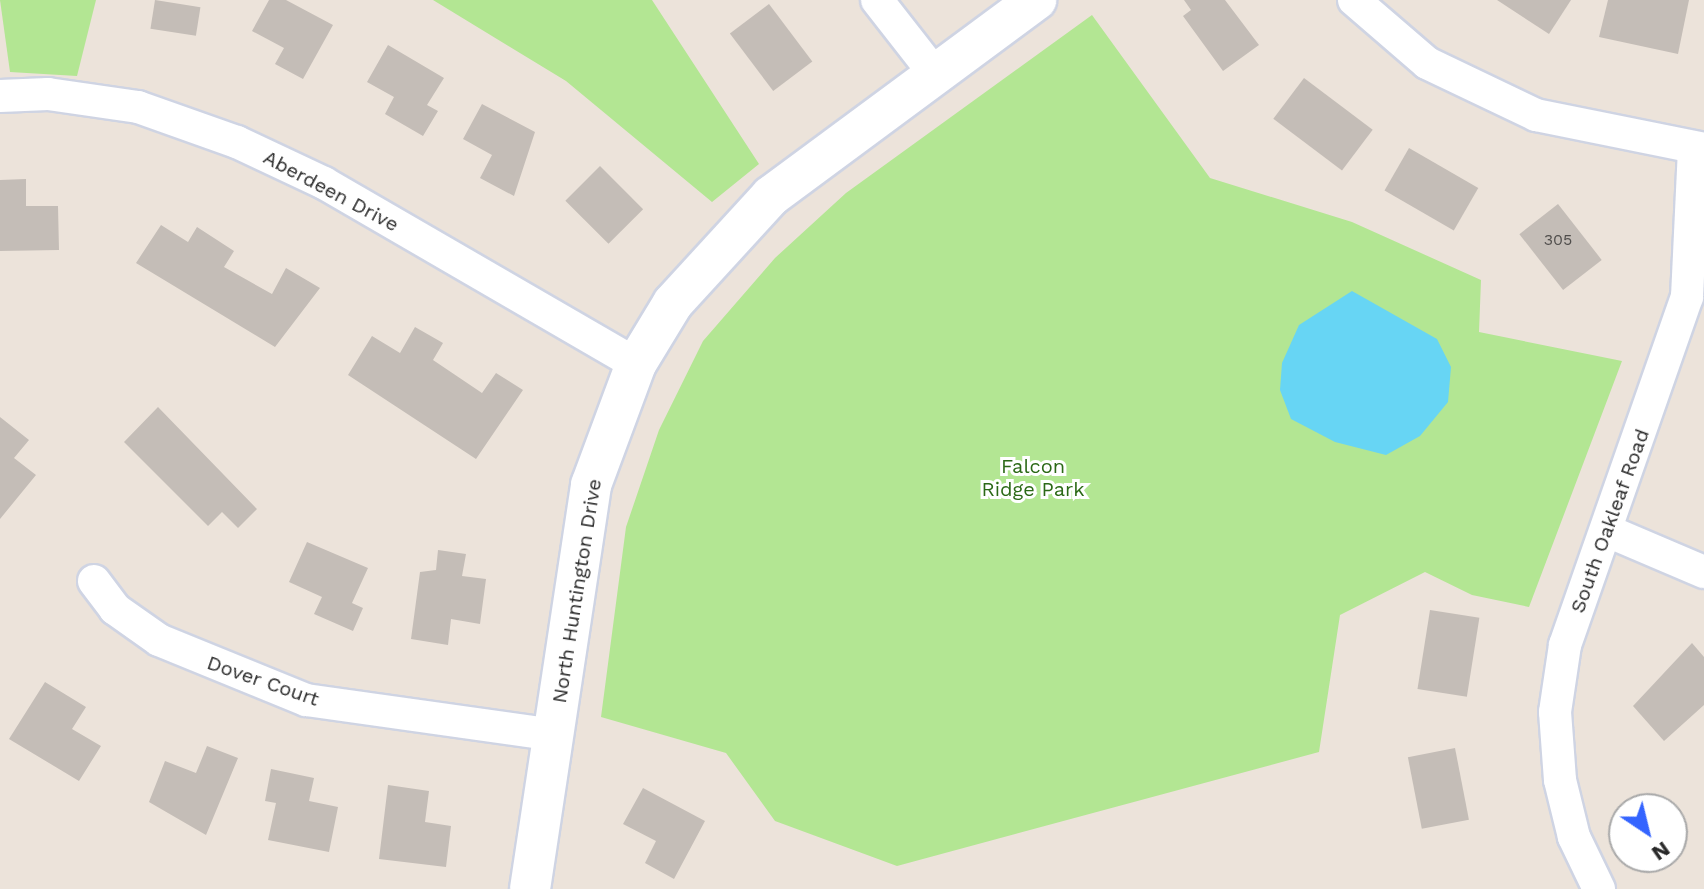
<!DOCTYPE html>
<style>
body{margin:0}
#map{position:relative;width:1704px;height:889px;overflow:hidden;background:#ece3da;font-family:"Work Sans",sans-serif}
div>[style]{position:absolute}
.green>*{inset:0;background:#b3e693}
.water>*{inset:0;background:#67d5f4}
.building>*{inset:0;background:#c4bdb7;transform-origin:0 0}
.roads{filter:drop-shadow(2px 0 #cfd4e3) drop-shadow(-2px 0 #cfd4e3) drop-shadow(0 2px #cfd4e3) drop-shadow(0 -2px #cfd4e3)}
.minor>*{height:32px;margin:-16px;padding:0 16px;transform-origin:16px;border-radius:16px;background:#fff}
.tertiary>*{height:40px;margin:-20px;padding:0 20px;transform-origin:20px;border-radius:20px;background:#fff}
span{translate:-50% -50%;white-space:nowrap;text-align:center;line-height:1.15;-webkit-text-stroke:6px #fff;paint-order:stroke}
.number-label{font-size:16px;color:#504e4c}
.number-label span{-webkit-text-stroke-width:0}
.street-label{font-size:20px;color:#292929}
.park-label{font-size:20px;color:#2b6916}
.north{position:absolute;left:1608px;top:793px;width:80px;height:80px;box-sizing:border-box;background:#fff;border:2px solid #a9a9a9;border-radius:50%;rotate:145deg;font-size:22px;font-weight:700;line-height:32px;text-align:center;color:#292929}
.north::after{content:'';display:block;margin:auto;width:28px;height:36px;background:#3464ff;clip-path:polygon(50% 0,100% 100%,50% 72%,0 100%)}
</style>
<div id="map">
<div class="green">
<i style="clip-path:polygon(0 0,96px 0,77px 76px,10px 72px)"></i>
<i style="clip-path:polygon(433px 0,652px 0,759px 164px,712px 202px,566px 81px)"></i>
<i style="clip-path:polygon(1092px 15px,1210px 178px,1352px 222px,1481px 280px,1479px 332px,1622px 361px,1529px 607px,1472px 595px,1425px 572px,1340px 615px,1319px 752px,897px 866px,775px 821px,726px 753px,601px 717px,626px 527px,659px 430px,703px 341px,775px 258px,846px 193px)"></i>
</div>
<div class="water">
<i style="clip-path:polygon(1352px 291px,1437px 339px,1451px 367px,1448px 402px,1420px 436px,1386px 455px,1335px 442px,1291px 419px,1280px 390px,1282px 363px,1299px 325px)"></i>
</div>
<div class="building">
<i style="left:155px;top:0;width:46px;height:29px;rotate:9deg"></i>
<i style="clip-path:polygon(269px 0,286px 0,333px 25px,303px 79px,275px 64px,284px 48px,252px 31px)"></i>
<i style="clip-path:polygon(1184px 0,1225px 0,1259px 45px,1223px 71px,1183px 16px,1191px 10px)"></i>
<i style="clip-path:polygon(1497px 0,1571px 0,1549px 34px)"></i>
<i style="clip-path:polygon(1608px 0,1689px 0,1678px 54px,1599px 37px)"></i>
<i style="left:769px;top:4px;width:72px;height:49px;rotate:53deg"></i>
<i style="clip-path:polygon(388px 45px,444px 78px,427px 105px,438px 111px,423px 136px,385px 114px,394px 97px,367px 82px)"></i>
<i style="left:1304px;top:78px;width:86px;height:51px;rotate:37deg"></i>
<i style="clip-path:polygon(482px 104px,535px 132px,514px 196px,480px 178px,492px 155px,463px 139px)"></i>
<i style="left:1409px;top:148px;width:80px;height:49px;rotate:30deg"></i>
<i style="left:600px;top:166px;width:61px;height:49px;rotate:45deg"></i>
<i style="clip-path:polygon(26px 179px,26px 206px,58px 206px,59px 250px,0 251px,0 180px)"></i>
<i style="left:1558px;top:204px;width:71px;height:49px;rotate:52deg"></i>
<i style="clip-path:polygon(161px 225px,188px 242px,197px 227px,234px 251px,224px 267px,272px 294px,286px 268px,320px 288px,275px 347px,136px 263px)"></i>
<i style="clip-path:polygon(415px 327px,443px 343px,433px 360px,482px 393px,496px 373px,523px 390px,476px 459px,348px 375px,372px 336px,400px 353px)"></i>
<i style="clip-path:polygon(158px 407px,257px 509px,238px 528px,222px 512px,208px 526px,124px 442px)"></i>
<i style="clip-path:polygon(0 417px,29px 440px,14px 458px,36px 475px,0 519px)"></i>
<i style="clip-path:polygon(307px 542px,368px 568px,352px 603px,363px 608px,353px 631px,314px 614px,322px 597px,289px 582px)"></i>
<i style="clip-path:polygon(438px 550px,466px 554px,462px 576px,486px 579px,480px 624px,451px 619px,448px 645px,411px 639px,420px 572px,436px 570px)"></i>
<i style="left:1430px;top:610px;width:50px;height:80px;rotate:9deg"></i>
<i style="clip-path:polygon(1692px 643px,1704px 657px,1704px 705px,1664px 741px,1633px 706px)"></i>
<i style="clip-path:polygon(45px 682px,86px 707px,72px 729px,101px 746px,79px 781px,9px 739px)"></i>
<i style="clip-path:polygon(207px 746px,238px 758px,206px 835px,149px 802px,165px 761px,196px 773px)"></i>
<i style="left:1455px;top:748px;width:73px;height:48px;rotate:79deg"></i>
<i style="clip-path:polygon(271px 769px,314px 778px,309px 801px,338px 807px,329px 852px,268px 840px,276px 803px,265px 801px)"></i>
<i style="clip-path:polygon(388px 785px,429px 791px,425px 822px,451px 826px,446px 867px,379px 859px)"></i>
<i style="clip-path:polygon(643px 788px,705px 821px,674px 879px,645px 863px,656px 841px,623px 824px)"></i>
</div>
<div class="roads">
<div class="minor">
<i style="left:877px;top:0;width:93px;rotate:52deg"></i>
<i style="left:1354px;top:0;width:96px;rotate:40.8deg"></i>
<i style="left:1427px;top:63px;width:121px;rotate:25.5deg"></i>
<i style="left:1536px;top:115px;width:171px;rotate:11.4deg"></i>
<i style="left:0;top:96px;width:48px;rotate:-2.4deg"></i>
<i style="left:48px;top:94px;width:91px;rotate:8.2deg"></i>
<i style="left:138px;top:107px;width:105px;rotate:19.5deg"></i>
<i style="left:237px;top:142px;width:96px;rotate:25.2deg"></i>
<i style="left:324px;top:183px;width:361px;rotate:30.1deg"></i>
<i style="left:1610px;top:532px;width:102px;rotate:23.1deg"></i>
<i style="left:94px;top:581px;width:35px;rotate:53deg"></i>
<i style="left:115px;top:609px;width:54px;rotate:35.2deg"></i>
<i style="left:159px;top:640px;width:159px;rotate:22.2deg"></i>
<i style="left:306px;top:700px;width:250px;rotate:8deg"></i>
<i style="left:1599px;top:889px;width:58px;rotate:-115.7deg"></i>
<i style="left:1574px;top:837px;width:59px;rotate:-103.8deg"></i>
<i style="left:1560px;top:780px;width:68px;rotate:-94.2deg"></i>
<i style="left:1555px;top:712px;width:68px;rotate:-81.5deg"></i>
<i style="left:1565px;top:645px;width:369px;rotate:-70.7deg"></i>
<i style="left:1687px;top:297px;width:148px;rotate:-87.3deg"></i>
</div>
<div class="tertiary">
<i style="left:530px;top:889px;width:409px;rotate:-81.4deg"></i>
<i style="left:591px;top:485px;width:129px;rotate:-69.6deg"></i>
<i style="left:636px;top:364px;width:71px;rotate:-58.8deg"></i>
<i style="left:673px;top:303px;width:145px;rotate:-47.5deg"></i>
<i style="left:771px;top:196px;width:330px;rotate:-36.5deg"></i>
</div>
</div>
<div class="number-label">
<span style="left:1558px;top:240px">305</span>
</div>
<div class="street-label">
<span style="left:331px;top:191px;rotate:28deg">Aberdeen Drive</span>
<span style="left:1610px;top:521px;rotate:-70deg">South Oakleaf Road</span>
<span style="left:577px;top:591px;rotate:-81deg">North Huntington Drive</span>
<span style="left:263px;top:681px;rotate:19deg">Dover Court</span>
</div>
<div class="park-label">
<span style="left:1033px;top:478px">Falcon<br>Ridge Park</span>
</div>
<div class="north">N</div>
</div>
